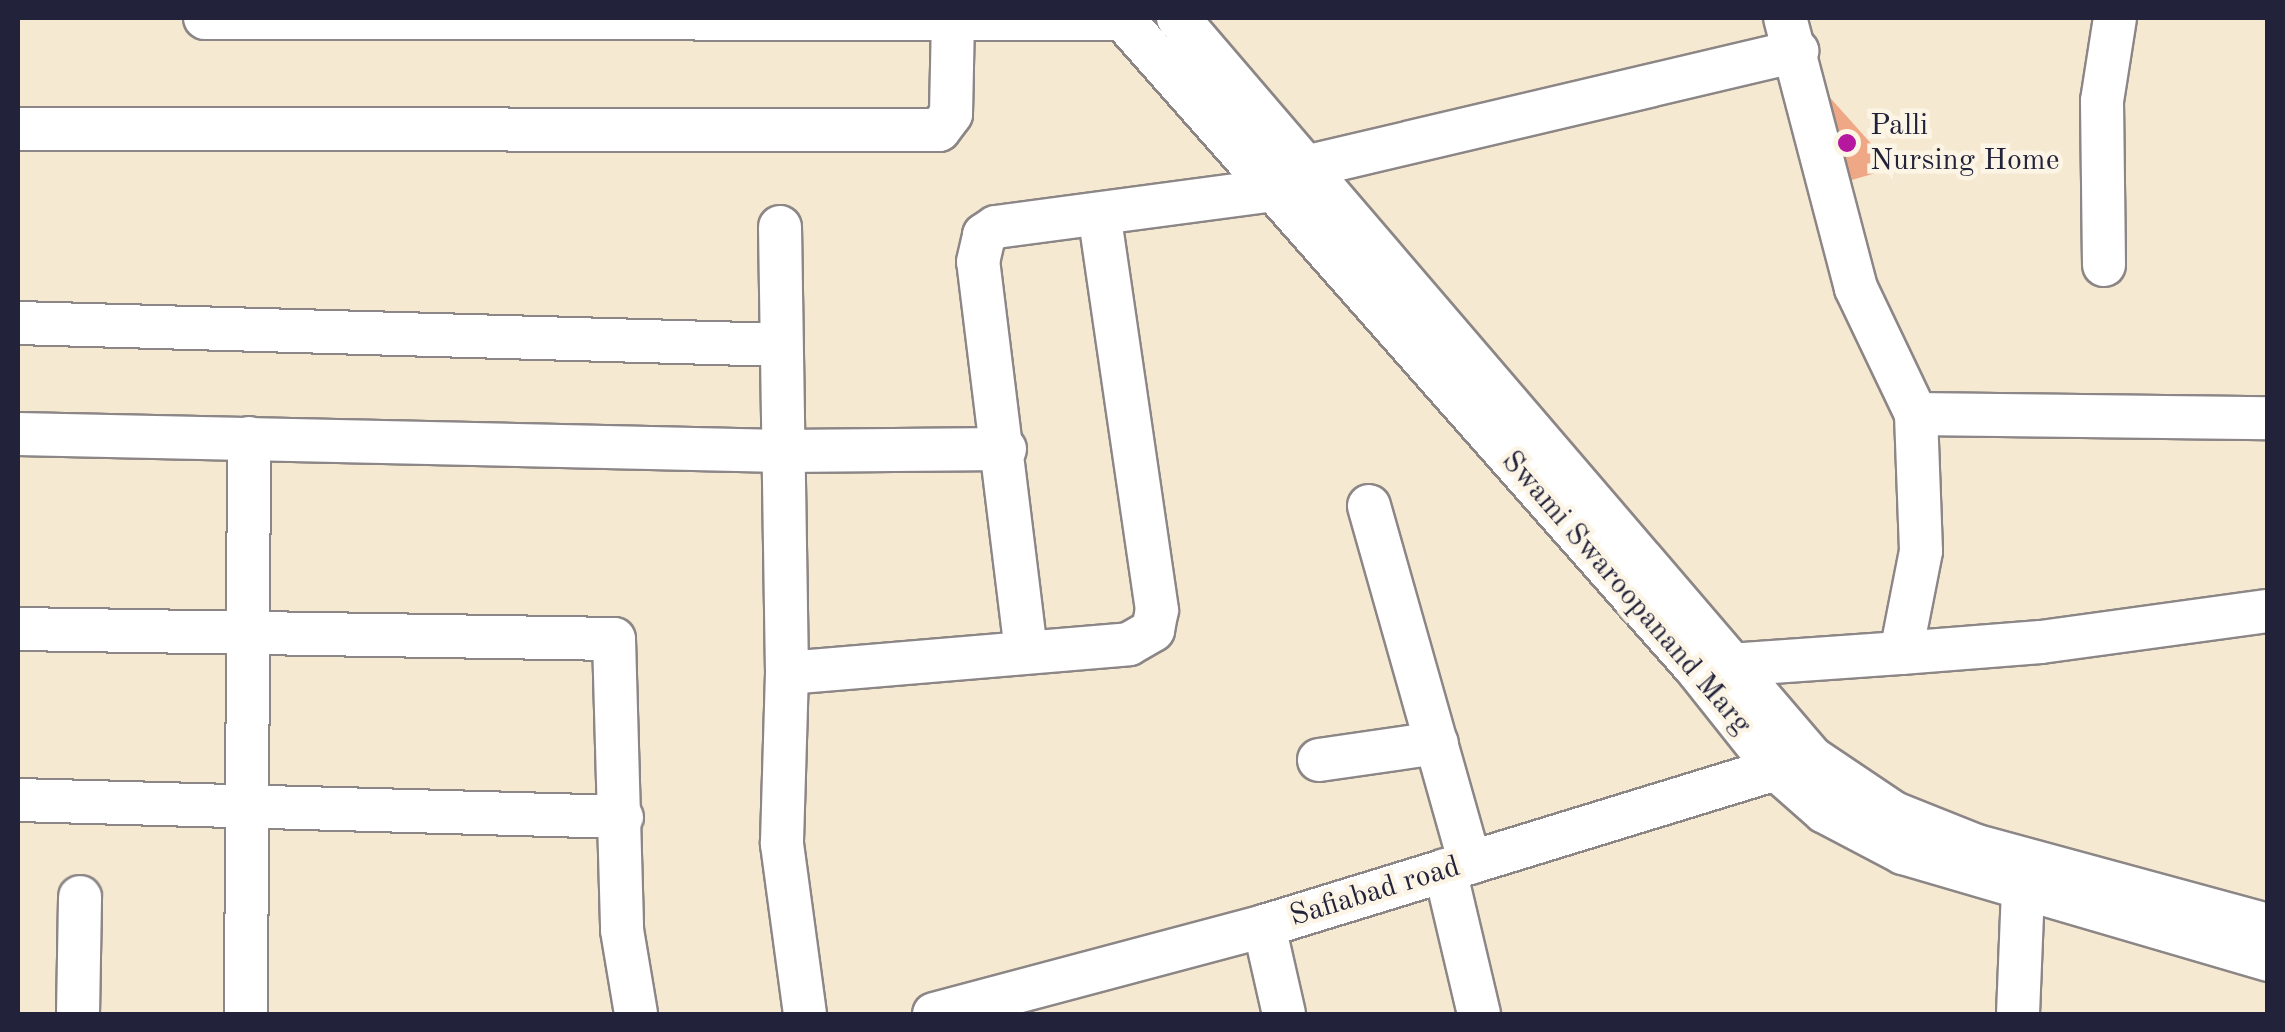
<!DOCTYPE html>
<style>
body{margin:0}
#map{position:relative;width:2285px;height:1032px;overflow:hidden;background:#f6e9d1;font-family:"Old Standard TT",serif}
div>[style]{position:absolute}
.building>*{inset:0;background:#efa885}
.roads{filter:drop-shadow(2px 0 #8c8686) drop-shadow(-2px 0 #8c8686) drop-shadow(0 2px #8c8686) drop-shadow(0 -2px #8c8686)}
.minor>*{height:42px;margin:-21px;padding:0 21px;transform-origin:21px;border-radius:21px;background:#fff}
.dots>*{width:28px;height:28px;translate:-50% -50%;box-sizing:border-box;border:5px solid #fcf5e5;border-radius:50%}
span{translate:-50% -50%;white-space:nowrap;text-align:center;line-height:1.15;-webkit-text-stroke:9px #fcf5e5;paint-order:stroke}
.poi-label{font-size:30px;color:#22223b}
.left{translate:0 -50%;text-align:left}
.street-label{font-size:30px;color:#22223b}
.frame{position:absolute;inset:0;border:20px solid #22223b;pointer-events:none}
</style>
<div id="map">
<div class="building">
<i style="clip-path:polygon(1807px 72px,1893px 168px,1838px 184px)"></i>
</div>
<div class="roads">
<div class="minor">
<i style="left:205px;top:18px;width:918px;rotate:0.06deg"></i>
<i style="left:1122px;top:18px;width:866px;rotate:48.56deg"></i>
<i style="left:1695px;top:667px;width:130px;rotate:51.5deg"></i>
<i style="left:1776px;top:769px;width:65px;rotate:41.3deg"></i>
<i style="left:1825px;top:812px;width:88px;rotate:27.7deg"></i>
<i style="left:1903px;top:853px;width:380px;rotate:16.3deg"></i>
<i style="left:1178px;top:18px;width:974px;rotate:49.41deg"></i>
<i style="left:1812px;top:758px;width:99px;rotate:33.9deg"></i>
<i style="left:1894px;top:813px;width:89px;rotate:21.7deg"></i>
<i style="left:1977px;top:846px;width:302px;rotate:15.2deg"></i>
<i style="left:18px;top:129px;width:921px;rotate:0.06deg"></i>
<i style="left:939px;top:130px;width:20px;rotate:-53deg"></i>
<i style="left:951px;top:114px;width:95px;rotate:-88.8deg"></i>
<i style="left:1301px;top:168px;width:510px;rotate:-13.27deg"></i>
<i style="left:780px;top:227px;width:446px;rotate:89.1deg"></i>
<i style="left:787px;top:673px;width:171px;rotate:91.7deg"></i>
<i style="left:782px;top:844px;width:172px;rotate:82.3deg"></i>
<i style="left:2104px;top:265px;width:164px;rotate:-90.7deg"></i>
<i style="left:2102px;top:101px;width:84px;rotate:-81.1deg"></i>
<i style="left:18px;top:323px;width:762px;rotate:1.65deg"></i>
<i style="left:1916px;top:414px;width:352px;rotate:0.7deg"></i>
<i style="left:18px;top:434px;width:764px;rotate:1.27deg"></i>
<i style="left:782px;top:451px;width:223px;rotate:-0.5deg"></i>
<i style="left:1369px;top:506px;width:371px;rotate:74.2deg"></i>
<i style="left:18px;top:629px;width:596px;rotate:0.96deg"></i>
<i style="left:614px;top:639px;width:291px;rotate:88.4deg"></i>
<i style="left:622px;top:930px;width:85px;rotate:80.5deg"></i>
<i style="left:1026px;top:651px;width:392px;rotate:-97deg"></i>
<i style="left:978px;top:262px;width:28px;rotate:-77deg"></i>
<i style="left:984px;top:235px;width:14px;rotate:-34deg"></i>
<i style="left:996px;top:227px;width:279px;rotate:-7.6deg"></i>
<i style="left:1901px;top:653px;width:140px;rotate:-4.5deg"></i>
<i style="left:2041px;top:642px;width:229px;rotate:-7.8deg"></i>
<i style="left:1715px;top:666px;width:186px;rotate:-4deg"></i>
<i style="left:1901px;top:653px;width:104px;rotate:-78.9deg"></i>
<i style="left:1921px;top:551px;width:137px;rotate:-92.1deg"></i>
<i style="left:1916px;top:414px;width:140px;rotate:-115.5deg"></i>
<i style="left:1856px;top:288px;width:279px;rotate:-104.7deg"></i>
<i style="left:787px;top:673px;width:343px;rotate:-4.8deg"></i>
<i style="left:1129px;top:644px;width:28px;rotate:-30deg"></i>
<i style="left:1153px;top:630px;width:20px;rotate:-79deg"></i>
<i style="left:1157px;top:610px;width:397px;rotate:-98.3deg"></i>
<i style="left:1319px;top:760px;width:119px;rotate:-8.2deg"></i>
<i style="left:18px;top:800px;width:604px;rotate:1.61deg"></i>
<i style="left:1445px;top:870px;width:148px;rotate:76.7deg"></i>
<i style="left:1264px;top:926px;width:90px;rotate:77.2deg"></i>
<i style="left:78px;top:1014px;width:117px;rotate:-89deg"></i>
<i style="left:246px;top:1014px;width:576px;rotate:-89.7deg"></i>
<i style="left:934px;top:1014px;width:342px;rotate:-14.9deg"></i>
<i style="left:1264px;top:926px;width:563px;rotate:-17.05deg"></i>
<i style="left:2018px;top:1014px;width:126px;rotate:-87.7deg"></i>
</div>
</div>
<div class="dots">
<i style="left:1847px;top:143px;background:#b5179e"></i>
</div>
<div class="poi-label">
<span class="left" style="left:1870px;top:143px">Palli<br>Nursing Home</span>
</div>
<div class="street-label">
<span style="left:1626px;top:593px;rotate:49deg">Swami Swaroopanand Marg</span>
<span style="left:1375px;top:892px;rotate:-17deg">Safiabad road</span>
</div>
<div class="frame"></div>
</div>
